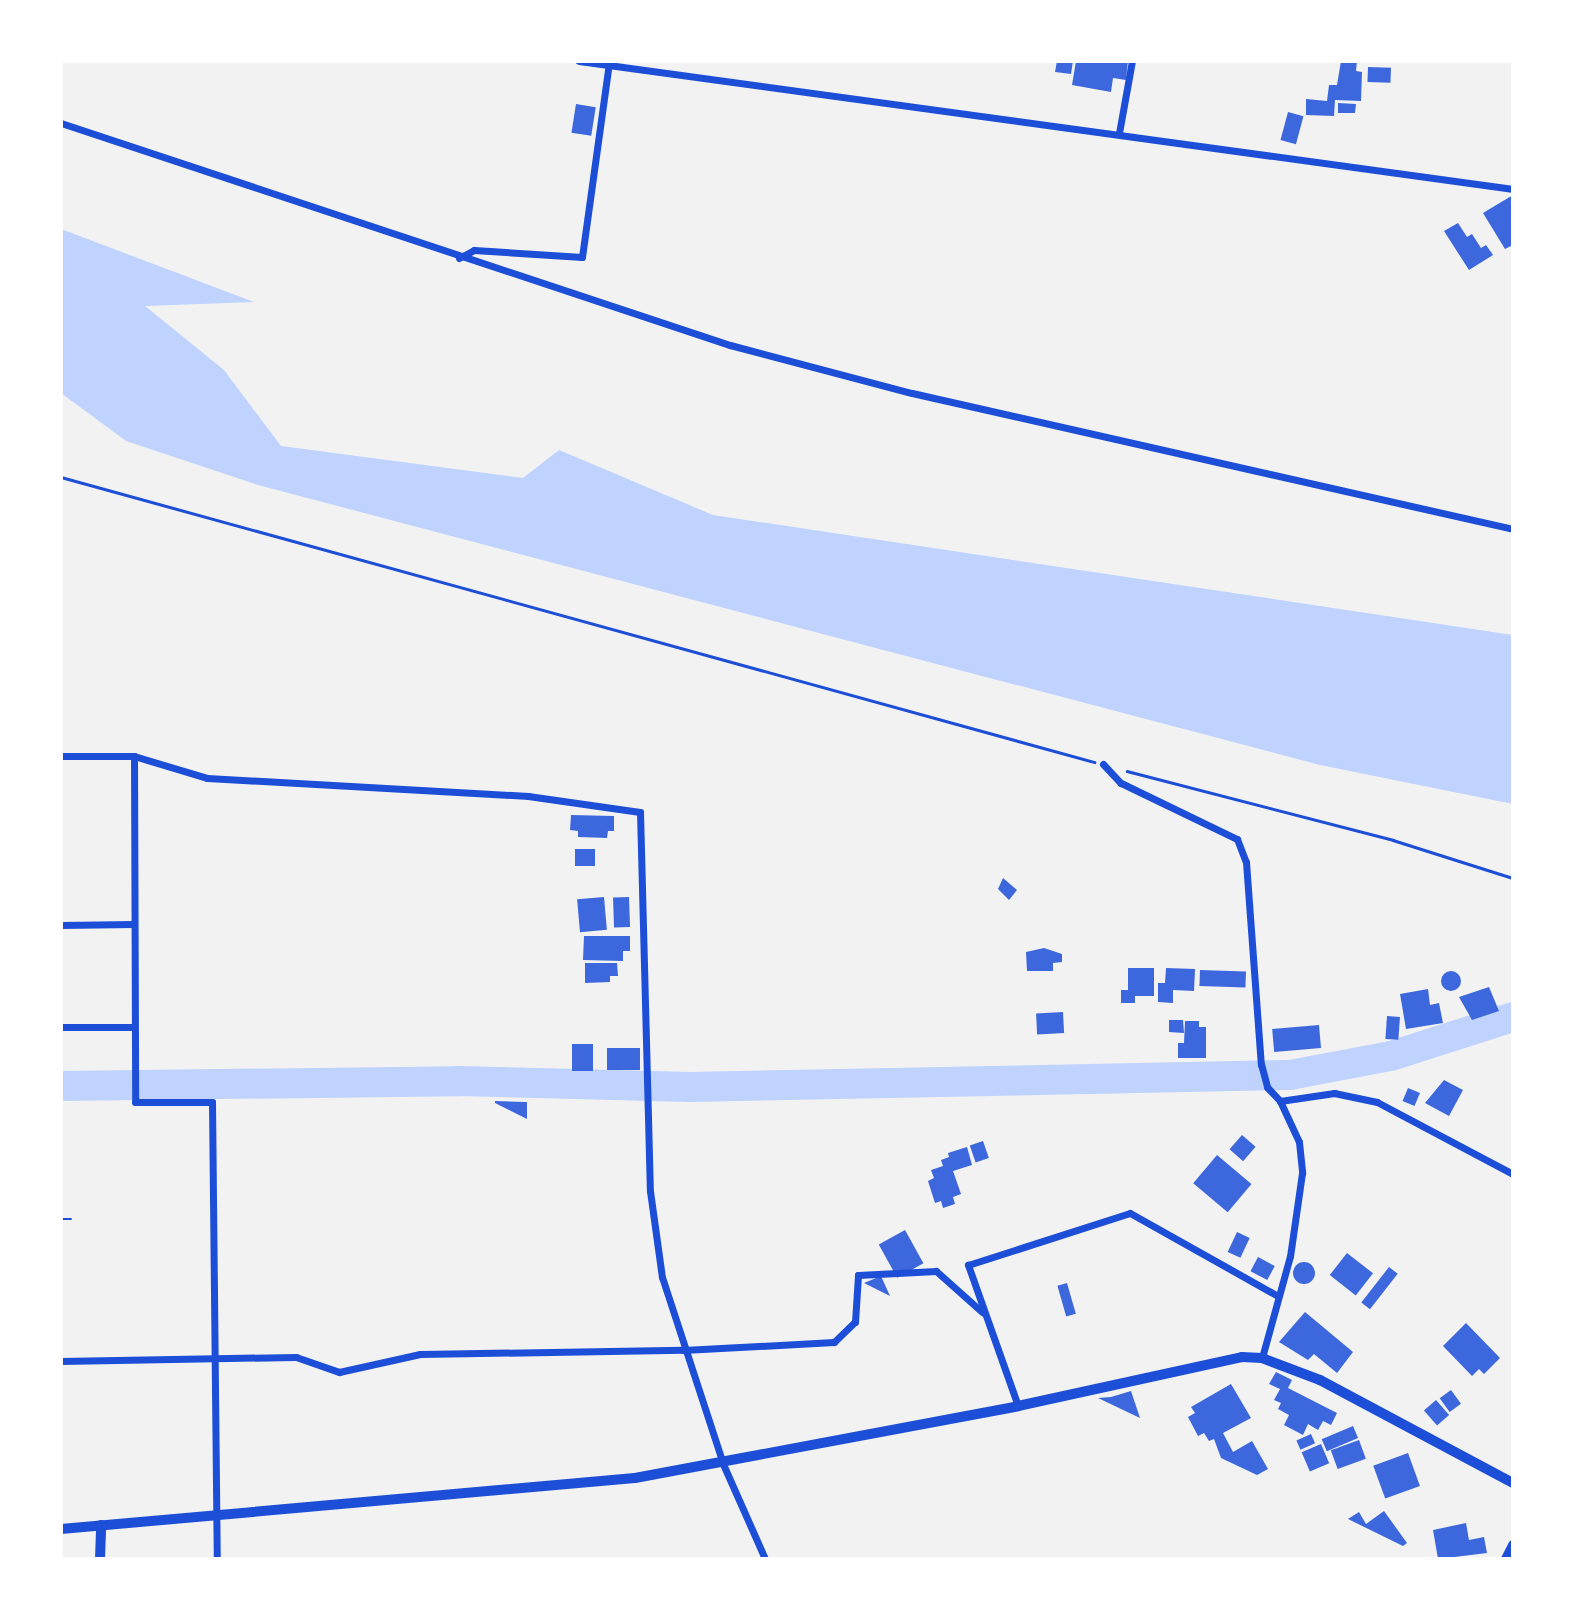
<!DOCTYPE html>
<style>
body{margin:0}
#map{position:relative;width:1574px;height:1620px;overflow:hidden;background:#f2f2f2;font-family:Quicksand,sans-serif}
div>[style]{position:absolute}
.water>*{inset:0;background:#bfd3fe}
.river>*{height:30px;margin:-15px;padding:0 15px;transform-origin:15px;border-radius:15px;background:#bfd3fe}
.building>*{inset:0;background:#3d67dc;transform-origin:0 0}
.round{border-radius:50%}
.path>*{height:2.5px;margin:-1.25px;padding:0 1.25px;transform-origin:1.25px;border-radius:1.25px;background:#1d4ed8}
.minor>*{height:7px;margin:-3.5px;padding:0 3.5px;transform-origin:3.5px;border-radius:3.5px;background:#1d4ed8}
.tertiary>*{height:10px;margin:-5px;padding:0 5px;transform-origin:5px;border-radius:5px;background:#1d4ed8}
span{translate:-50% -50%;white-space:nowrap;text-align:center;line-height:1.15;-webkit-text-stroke:6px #fff;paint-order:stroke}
.frame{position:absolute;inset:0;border:63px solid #fff;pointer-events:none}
</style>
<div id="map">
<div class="water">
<i style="clip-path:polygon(61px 229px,254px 302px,145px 306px,224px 370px,281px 446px,523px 478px,559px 450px,713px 515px,1513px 635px,1513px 804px,1320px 765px,258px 485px,126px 441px,61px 393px)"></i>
</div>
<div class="river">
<i style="left:61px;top:1086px;width:397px;rotate:-0.7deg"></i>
<i style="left:458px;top:1081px;width:232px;rotate:1.5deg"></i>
<i style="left:690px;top:1087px;width:600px;rotate:-1.15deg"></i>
<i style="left:1290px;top:1075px;width:103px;rotate:-10.7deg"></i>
<i style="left:1391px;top:1056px;width:128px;rotate:-17.7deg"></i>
</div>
<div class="building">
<i style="clip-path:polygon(1057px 61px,1073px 61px,1071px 74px,1055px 72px)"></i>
<i style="clip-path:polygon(1076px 61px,1128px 61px,1126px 80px,1113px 78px,1111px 92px,1072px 85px)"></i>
<i style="clip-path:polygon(1341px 61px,1357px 61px,1356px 71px,1362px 72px,1361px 101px,1335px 100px,1334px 116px,1306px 115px,1306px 99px,1327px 101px,1329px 85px,1337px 85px)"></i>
<i style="left:1368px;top:67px;width:23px;height:15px;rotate:2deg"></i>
<i style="clip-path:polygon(1338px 103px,1356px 104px,1355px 113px,1338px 113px)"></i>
<i style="left:576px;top:104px;width:20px;height:29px;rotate:9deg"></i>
<i style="left:1288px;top:112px;width:16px;height:29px;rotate:15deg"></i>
<i style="clip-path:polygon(1513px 195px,1513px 245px,1505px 249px,1483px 213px)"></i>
<i style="clip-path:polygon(1458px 223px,1467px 237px,1472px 234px,1481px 248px,1486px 245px,1493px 255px,1469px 270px,1444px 231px)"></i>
<i style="clip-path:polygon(571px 815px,614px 816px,614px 831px,608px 831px,607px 838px,578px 837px,578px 831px,570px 830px)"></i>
<i style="left:575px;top:849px;width:20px;height:17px"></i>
<i style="clip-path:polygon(1003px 878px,1017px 890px,1009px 900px,998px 889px)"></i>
<i style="left:604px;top:897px;width:33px;height:27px;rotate:85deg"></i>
<i style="left:629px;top:897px;width:30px;height:16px;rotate:88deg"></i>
<i style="clip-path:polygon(584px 936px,630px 936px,630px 951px,623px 951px,623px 961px,583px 960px)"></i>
<i style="clip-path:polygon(1044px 948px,1062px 954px,1062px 962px,1053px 963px,1053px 971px,1027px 971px,1026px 952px)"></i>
<i style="clip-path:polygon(585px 963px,617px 963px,618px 976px,610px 976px,610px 982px,585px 983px)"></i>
<i style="clip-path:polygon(1128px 968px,1154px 968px,1154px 996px,1135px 996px,1135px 1003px,1121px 1003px,1121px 990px,1128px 990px)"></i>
<i style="clip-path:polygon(1166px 968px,1195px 969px,1194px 991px,1173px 990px,1173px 1003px,1158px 1002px,1158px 983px,1165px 983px)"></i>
<i style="left:1200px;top:970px;width:46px;height:16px;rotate:2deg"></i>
<i class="round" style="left:1441px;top:971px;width:20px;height:20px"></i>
<i style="clip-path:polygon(1489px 987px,1499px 1011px,1472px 1020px,1459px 997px)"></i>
<i style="clip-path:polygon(1428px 989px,1430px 1005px,1439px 1003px,1443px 1023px,1406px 1029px,1400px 994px)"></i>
<i style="left:1063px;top:1012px;width:21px;height:27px;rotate:87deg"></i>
<i style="left:1387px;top:1016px;width:13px;height:23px;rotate:4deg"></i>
<i style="clip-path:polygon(1169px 1020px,1183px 1020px,1184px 1033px,1169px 1032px)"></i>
<i style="clip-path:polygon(1185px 1021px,1199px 1021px,1199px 1027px,1206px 1027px,1206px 1058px,1178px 1058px,1178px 1043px,1184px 1043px)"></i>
<i style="left:1319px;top:1025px;width:23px;height:47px;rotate:85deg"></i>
<i style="left:572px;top:1044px;width:21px;height:27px"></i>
<i style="left:607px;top:1048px;width:33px;height:22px"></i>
<i style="clip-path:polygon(1444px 1080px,1463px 1090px,1449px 1116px,1425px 1103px)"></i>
<i style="left:1408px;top:1088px;width:13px;height:14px;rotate:23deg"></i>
<i style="clip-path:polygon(495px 1101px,527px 1102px,527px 1119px,495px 1103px)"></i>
<i style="left:1242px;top:1135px;width:18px;height:19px;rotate:41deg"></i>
<i style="left:983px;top:1141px;width:18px;height:14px;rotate:71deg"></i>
<i style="clip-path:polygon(967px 1147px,972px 1165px,953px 1171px,961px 1194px,953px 1197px,955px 1204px,943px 1208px,941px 1201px,935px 1203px,928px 1181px,934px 1178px,931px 1170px,943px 1166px,941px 1160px,949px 1157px,948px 1153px)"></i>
<i style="left:1217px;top:1155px;width:45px;height:37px;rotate:40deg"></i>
<i style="left:905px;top:1230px;width:38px;height:30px;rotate:61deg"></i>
<i style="left:1237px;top:1232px;width:14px;height:22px;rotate:25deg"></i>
<i style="left:1347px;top:1253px;width:33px;height:28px;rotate:38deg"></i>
<i style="left:1258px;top:1257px;width:19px;height:16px;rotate:28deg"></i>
<i class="round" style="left:1293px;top:1262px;width:22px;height:22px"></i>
<i style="left:1389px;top:1267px;width:11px;height:45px;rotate:38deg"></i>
<i style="clip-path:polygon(881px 1276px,890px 1296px,864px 1283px)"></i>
<i style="left:1067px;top:1283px;width:32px;height:10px;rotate:74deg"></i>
<i style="clip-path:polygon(1305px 1312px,1353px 1352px,1337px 1373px,1314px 1354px,1308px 1360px,1279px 1342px)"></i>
<i style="clip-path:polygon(1466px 1323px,1500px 1358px,1484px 1374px,1479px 1369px,1472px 1376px,1443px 1346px)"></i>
<i style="clip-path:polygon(1276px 1372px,1292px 1380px,1288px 1388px,1337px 1413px,1331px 1425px,1323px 1421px,1318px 1430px,1308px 1424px,1303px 1435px,1284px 1425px,1289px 1415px,1278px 1409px,1281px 1403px,1274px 1400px,1280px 1389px,1269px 1384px)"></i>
<i style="clip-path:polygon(1231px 1384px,1251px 1418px,1223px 1433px,1233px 1452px,1252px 1441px,1268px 1469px,1257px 1475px,1221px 1458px,1214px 1439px,1209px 1441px,1204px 1433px,1198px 1436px,1188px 1417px,1195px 1413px,1191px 1407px)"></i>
<i style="left:1451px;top:1390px;width:17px;height:14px;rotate:54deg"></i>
<i style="clip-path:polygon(1131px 1391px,1140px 1418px,1098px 1398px,1111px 1397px)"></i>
<i style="left:1436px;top:1400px;width:20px;height:16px;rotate:49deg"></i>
<i style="left:1353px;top:1426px;width:13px;height:34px;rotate:67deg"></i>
<i style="left:1311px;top:1434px;width:10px;height:16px;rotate:66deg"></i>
<i style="left:1359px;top:1440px;width:20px;height:30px;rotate:70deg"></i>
<i style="left:1321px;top:1444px;width:21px;height:21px;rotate:67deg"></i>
<i style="left:1408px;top:1453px;width:35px;height:37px;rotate:70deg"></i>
<i style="clip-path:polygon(1384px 1511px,1407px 1543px,1403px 1546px,1348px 1519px,1359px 1512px,1366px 1524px)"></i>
<i style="clip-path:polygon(1466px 1523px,1469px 1540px,1484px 1537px,1487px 1553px,1438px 1559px,1433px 1530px)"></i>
</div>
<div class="path">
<i style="left:61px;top:477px;width:1072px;rotate:15.42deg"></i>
<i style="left:1127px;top:771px;width:275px;rotate:14.5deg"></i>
<i style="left:1393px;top:840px;width:126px;rotate:17.6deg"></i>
<i style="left:61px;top:1219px;width:10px"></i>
</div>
<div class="minor">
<i style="left:579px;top:61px;width:943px;rotate:7.8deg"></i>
<i style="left:61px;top:123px;width:705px;rotate:18.36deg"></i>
<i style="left:730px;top:345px;width:188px;rotate:14.8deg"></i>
<i style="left:912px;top:393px;width:616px;rotate:12.75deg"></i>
<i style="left:1119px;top:133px;width:73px;rotate:-79.8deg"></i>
<i style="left:459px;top:258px;width:17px;rotate:-28deg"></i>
<i style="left:474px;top:250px;width:108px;rotate:3.7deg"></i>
<i style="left:582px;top:257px;width:196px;rotate:-82.1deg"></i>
<i style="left:61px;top:756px;width:73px"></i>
<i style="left:134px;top:756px;width:76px;rotate:16.8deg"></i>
<i style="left:207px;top:778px;width:322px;rotate:3.2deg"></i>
<i style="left:528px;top:796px;width:113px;rotate:8.1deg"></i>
<i style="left:640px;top:812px;width:379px;rotate:88.5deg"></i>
<i style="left:650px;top:1191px;width:87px;rotate:82.1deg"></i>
<i style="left:662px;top:1277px;width:197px;rotate:71.9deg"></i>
<i style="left:723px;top:1464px;width:104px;rotate:66.1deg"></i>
<i style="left:134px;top:756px;width:346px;rotate:89.8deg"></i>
<i style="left:135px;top:1102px;width:77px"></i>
<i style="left:212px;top:1102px;width:457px;rotate:89.4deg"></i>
<i style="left:1103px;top:764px;width:26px;rotate:47deg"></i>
<i style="left:1121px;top:783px;width:129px;rotate:25.8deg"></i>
<i style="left:1237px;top:839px;width:25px;rotate:69deg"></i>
<i style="left:1246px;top:862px;width:203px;rotate:85.8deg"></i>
<i style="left:1261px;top:1064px;width:24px;rotate:75deg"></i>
<i style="left:1267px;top:1087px;width:19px;rotate:47deg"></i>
<i style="left:1280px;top:1101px;width:45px;rotate:65.1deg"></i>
<i style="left:1299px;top:1142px;width:31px;rotate:84deg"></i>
<i style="left:1302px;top:1173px;width:84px;rotate:98.2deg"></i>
<i style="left:1290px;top:1256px;width:106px;rotate:105.4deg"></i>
<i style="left:61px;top:925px;width:72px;rotate:-0.8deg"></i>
<i style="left:61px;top:1027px;width:73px"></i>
<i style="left:1280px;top:1101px;width:55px;rotate:-8.4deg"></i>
<i style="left:1334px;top:1093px;width:44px;rotate:11.8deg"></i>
<i style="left:1377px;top:1102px;width:154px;rotate:27.9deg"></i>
<i style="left:61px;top:1361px;width:235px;rotate:-1deg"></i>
<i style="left:296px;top:1357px;width:46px;rotate:19.2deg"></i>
<i style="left:339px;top:1372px;width:83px;rotate:-12.5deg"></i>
<i style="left:420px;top:1354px;width:263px;rotate:-0.9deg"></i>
<i style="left:683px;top:1350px;width:151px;rotate:-3deg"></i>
<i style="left:834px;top:1342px;width:29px;rotate:-44deg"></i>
<i style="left:855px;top:1322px;width:47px;rotate:-86.3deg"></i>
<i style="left:858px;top:1275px;width:78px;rotate:-2.9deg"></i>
<i style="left:936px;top:1271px;width:62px;rotate:41.7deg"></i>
<i style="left:1018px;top:1406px;width:150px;rotate:-109.5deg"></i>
<i style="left:968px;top:1265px;width:170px;rotate:-17.8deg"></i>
<i style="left:1130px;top:1213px;width:170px;rotate:29.3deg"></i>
</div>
<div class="tertiary">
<i style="left:61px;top:1529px;width:576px;rotate:-5.08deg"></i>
<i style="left:635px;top:1478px;width:390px;rotate:-10.6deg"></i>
<i style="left:1018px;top:1406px;width:229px;rotate:-12.3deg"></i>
<i style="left:1242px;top:1357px;width:20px;rotate:3deg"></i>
<i style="left:1262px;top:1358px;width:62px;rotate:20.8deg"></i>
<i style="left:1320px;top:1380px;width:219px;rotate:28.1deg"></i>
<i style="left:100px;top:1559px;width:34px;rotate:-88deg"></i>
<i style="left:1506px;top:1559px;width:16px;rotate:-63deg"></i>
</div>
<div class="frame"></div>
</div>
